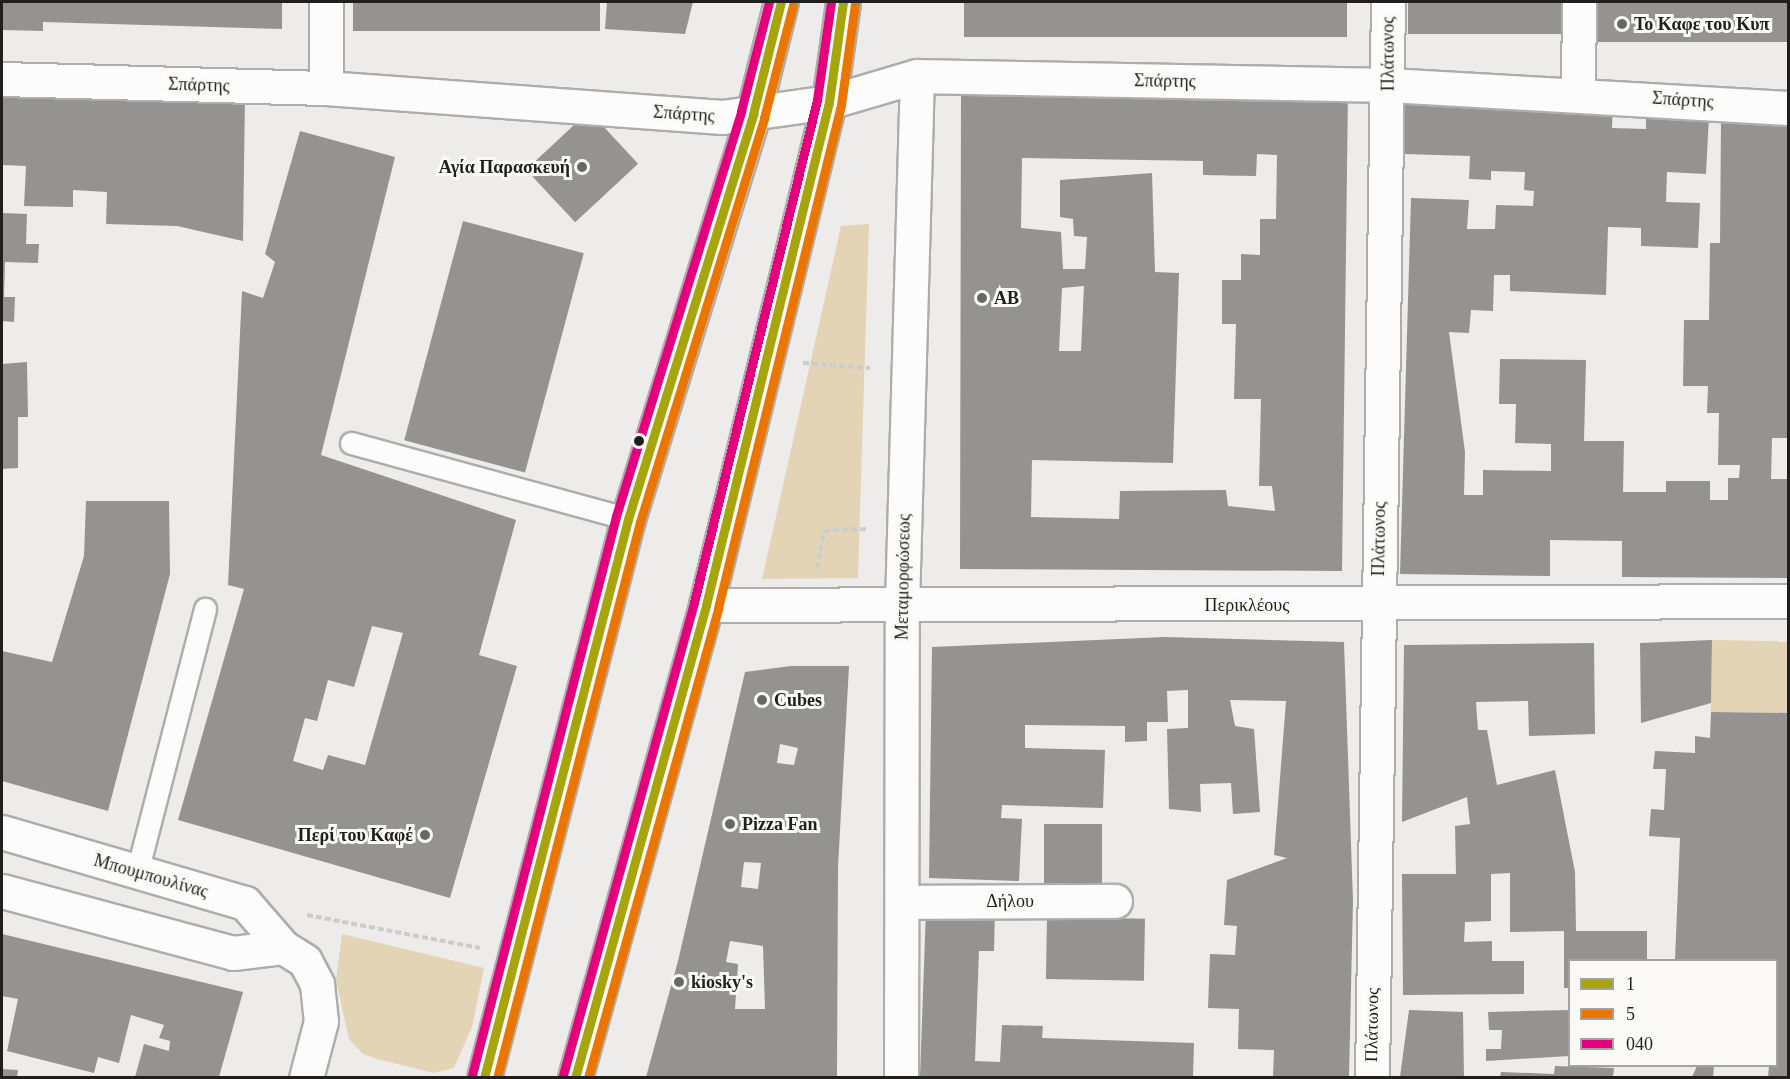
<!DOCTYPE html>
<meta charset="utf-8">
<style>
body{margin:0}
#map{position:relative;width:1790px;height:1079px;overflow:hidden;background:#eeecea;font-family:Georgia,serif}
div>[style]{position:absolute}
.green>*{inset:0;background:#e4d4b6;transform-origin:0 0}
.building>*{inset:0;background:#949392;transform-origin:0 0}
.path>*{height:4px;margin-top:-2px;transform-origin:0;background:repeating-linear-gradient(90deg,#ccc 0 6px,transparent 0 9px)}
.roads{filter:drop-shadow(2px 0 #aeadab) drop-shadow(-2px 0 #aeadab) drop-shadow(0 2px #aeadab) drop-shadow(0 -2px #aeadab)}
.service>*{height:21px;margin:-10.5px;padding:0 10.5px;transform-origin:10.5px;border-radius:10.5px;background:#fcfcfc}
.minor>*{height:33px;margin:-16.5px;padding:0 16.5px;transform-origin:16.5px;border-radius:16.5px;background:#fcfcfc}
.primary>*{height:33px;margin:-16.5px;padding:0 16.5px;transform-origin:16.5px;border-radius:16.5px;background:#fcfcfc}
.bus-1>*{height:9px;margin:-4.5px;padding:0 4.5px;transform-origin:4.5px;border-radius:4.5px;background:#a6a50c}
.bus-2>*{height:9px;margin:-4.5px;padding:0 4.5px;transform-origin:4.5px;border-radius:4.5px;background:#ea7600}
.bus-3>*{height:9px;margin:-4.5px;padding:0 4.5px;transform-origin:4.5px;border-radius:4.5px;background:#e5007d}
.dots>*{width:16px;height:16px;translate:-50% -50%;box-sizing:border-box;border:3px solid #fcfaf6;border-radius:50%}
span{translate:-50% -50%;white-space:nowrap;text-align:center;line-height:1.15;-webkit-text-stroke:6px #fcfaf6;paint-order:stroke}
.poi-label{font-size:18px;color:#201f1e;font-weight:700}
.left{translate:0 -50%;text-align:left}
.right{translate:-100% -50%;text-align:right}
.street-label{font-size:18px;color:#201f1e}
.frame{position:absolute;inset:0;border:3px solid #201f1e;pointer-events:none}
.legend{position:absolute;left:1568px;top:959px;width:210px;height:108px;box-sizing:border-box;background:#fcfaf6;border:2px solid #a4a2a0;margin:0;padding:8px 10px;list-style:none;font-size:18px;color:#201f1e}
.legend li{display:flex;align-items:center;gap:12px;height:30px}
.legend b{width:30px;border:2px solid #a4a2a0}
</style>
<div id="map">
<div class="green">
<i style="clip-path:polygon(869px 224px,858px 578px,762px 579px,841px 226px)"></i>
<i style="left:1712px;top:640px;width:76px;height:72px;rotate:1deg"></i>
<i style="clip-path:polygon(342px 934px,484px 968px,472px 1027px,454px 1068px,434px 1073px,377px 1059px,363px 1054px,349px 1039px,336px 980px)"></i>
</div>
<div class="building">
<i style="clip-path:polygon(2px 2px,282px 2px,282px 29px,43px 22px,43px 31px,2px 30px)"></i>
<i style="left:353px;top:2px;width:247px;height:29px"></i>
<i style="clip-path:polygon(607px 2px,693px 2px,685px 34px,605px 29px)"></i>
<i style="left:964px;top:2px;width:383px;height:35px"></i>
<i style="left:1408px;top:2px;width:160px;height:32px"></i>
<i style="left:1595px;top:2px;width:193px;height:40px"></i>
<i style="clip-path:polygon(2px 87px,245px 93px,243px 241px,177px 226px,106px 224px,107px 192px,73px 190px,73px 207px,24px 206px,26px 166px,2px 165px)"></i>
<i style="clip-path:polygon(evenodd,1348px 90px,1342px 571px,960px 569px,961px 91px,1348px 90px,1257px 154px,1277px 155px,1276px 219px,1260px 219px,1260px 255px,1241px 254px,1241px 280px,1222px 280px,1222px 324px,1236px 324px,1234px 399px,1261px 399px,1259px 486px,1272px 486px,1275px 511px,1228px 506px,1226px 490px,1120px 491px,1119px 519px,1031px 517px,1032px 460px,1173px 463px,1179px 273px,1155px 272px,1152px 173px,1060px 180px,1060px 217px,1073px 219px,1074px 236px,1087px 237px,1085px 269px,1063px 269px,1061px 232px,1021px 228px,1022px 158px,1203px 161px,1203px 175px,1256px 176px,1257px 154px,1348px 90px,1084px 286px,1081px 351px,1059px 351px,1062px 288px,1084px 286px)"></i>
<i style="clip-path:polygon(1405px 98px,1613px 105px,1612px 128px,1646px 129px,1646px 114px,1709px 116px,1706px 174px,1667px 172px,1666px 202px,1700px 203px,1698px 248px,1641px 246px,1641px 228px,1608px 227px,1606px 295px,1510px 291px,1510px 275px,1494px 275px,1493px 311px,1471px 310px,1469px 333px,1449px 332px,1465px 452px,1464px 495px,1483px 495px,1483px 470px,1551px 471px,1551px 444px,1515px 443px,1516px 404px,1499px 404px,1500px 359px,1586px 360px,1584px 441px,1624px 441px,1623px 492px,1666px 492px,1666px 481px,1710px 481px,1710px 500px,1728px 500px,1728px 478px,1739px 478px,1740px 465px,1718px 465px,1719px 413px,1707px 413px,1708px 386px,1683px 386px,1684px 320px,1709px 320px,1710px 243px,1720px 243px,1721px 118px,1788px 119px,1788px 438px,1772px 438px,1771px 479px,1788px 479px,1788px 578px,1622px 577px,1622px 541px,1550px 540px,1550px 576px,1400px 574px,1411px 198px,1469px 200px,1467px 229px,1495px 229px,1496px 205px,1533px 206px,1534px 191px,1524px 190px,1525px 172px,1491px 171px,1491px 180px,1469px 179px,1470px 156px,1403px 154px)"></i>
<i style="left:589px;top:111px;width:72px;height:86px;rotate:47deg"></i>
<i style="clip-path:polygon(evenodd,300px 131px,395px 157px,321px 455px,516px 520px,479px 655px,517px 666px,450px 898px,178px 820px,244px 589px,228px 585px,242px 291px,263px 298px,275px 262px,265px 254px,300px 131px,372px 626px,403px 633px,365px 765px,328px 755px,323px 770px,293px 761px,305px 718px,317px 721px,328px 680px,354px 687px,372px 626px)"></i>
<i style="clip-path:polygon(2px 213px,27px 214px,26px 244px,39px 244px,38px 263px,5px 262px,4px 297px,15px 297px,14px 322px,2px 321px)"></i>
<i style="left:463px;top:221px;width:125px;height:227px;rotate:15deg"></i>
<i style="clip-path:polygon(27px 362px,28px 417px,18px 417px,18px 468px,2px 469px,2px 364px)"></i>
<i style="clip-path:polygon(86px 501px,169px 501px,170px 574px,108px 811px,2px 781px,2px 651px,52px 662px,84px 556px)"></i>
<i style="clip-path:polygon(1165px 637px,1344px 642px,1353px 901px,1349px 1077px,1273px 1077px,1274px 1050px,1238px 1049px,1239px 1009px,1208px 1008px,1210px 954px,1235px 955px,1237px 926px,1224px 925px,1227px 880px,1287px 858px,1274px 855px,1286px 701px,1230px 700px,1235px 726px,1254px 729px,1260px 812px,1233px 814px,1231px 783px,1200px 784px,1201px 812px,1169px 809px,1167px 729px,1188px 728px,1188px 690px,1167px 691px,1168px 722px,1147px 722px,1147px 741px,1125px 742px,1125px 726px,1025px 725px,1025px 748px,1105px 750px,1103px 808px,1002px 805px,1001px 818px,1022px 819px,1019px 881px,929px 878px,932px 647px)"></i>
<i style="clip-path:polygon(1712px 640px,1711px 703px,1641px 723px,1640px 643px)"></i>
<i style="clip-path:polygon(1594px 643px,1595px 734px,1529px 736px,1528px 701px,1476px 702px,1478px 730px,1487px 730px,1497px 785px,1555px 770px,1575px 872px,1576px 931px,1647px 931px,1647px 960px,1569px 960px,1569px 988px,1564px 988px,1564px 931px,1510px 932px,1510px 873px,1491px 874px,1491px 921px,1465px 922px,1464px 942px,1492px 941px,1492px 961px,1524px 961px,1524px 994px,1403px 995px,1402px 874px,1456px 874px,1455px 826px,1470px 824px,1467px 797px,1402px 822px,1404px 645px)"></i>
<i style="clip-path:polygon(evenodd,791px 666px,849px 666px,838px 867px,837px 1077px,646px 1077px,678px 961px,745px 672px,791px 666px,780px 744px,798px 748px,794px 765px,777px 763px,780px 744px,791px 666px,744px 862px,761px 863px,758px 889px,741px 887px,744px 862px,791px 666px,730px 941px,763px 946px,765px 1009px,735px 1009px,738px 964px,726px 962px,730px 941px)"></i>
<i style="clip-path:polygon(1711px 712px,1788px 713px,1788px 1077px,1768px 1077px,1769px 1066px,1776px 1066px,1776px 960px,1675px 960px,1680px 838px,1649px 836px,1651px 809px,1664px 810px,1666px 769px,1653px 769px,1655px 751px,1695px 753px,1695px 736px,1710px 738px)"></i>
<i style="left:1044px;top:824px;width:58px;height:66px"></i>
<i style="clip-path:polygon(926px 909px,995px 911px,994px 951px,979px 951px,975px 1061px,1000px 1062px,1002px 1025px,1043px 1026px,1042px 1038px,1194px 1043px,1193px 1077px,920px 1077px)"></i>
<i style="left:1047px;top:917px;width:98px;height:62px;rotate:1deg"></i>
<i style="clip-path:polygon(2px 934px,243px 992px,219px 1077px,135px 1077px,144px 1044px,169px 1051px,170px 1041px,159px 1038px,164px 1025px,131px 1015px,119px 1063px,98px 1057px,94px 1073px,7px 1051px,18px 999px,2px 996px)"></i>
<i style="clip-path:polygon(1409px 1010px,1463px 1012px,1464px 1077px,1400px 1077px)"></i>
<i style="clip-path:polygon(1569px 1010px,1569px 1056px,1486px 1061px,1486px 1049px,1501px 1049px,1502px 1030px,1489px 1030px,1488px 1012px)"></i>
<i style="clip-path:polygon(1555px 1066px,1614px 1068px,1613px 1077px,1500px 1077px,1501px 1072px,1554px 1074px)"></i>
<i style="clip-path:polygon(1697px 1066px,1714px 1066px,1713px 1077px,1692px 1077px)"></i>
<i style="clip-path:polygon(2px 1069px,18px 1070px,17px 1077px,2px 1077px)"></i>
</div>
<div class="path">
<i style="left:803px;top:363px;width:67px;rotate:4.3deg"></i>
<i style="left:817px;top:568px;width:38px;rotate:-79deg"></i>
<i style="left:824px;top:531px;width:42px;rotate:-2.7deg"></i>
<i style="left:307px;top:915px;width:176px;rotate:10.8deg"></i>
</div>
<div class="roads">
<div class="service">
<i style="left:351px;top:443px;width:287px;rotate:15.3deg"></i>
<i style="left:137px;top:872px;width:272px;rotate:-75.5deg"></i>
</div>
<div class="minor">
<i style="left:2px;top:79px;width:324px;rotate:1.6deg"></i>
<i style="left:326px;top:88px;width:397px;rotate:4.2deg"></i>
<i style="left:722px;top:117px;width:108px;rotate:-8deg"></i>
<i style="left:829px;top:102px;width:92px;rotate:-16.5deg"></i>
<i style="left:917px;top:76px;width:471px;rotate:1.1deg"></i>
<i style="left:1388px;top:85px;width:401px;rotate:3.3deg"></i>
<i style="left:326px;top:88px;width:86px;rotate:-90deg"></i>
<i style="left:1578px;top:92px;width:90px;rotate:-89.4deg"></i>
<i style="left:706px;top:605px;width:1082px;rotate:-0.21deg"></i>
<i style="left:2px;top:832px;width:253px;rotate:16.3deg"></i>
<i style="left:245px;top:903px;width:58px;rotate:49.2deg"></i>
<i style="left:283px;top:947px;width:26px;rotate:32deg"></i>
<i style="left:305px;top:961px;width:26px;rotate:62deg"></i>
<i style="left:317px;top:984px;width:37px;rotate:84deg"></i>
<i style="left:321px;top:1021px;width:59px;rotate:104.7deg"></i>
<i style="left:2px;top:891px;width:239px;rotate:15deg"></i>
<i style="left:233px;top:953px;width:50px;rotate:-6.8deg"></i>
<i style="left:904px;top:902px;width:211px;rotate:-0.3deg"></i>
<i style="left:901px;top:1078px;width:473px;rotate:-89.9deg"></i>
<i style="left:902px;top:605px;width:529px;rotate:-88.38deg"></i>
<i style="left:1372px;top:1078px;width:1076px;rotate:-89.15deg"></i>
</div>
<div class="primary">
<i style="left:484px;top:1078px;width:577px;rotate:-75.55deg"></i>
<i style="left:628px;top:519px;width:424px;rotate:-72.8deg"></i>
<i style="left:753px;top:114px;width:115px;rotate:-76deg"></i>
<i style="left:575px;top:1078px;width:491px;rotate:-74.5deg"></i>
<i style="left:706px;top:605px;width:518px;rotate:-76.26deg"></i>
<i style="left:829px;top:102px;width:101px;rotate:-82deg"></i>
</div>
</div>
<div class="bus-1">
<i style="left:484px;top:1078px;width:577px;rotate:-75.55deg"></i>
<i style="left:628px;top:519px;width:424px;rotate:-72.8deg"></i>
<i style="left:753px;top:114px;width:115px;rotate:-76deg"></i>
<i style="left:575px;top:1078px;width:491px;rotate:-74.5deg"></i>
<i style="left:706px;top:605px;width:518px;rotate:-76.26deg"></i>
<i style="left:829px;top:102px;width:101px;rotate:-82deg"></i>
</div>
<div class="bus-2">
<i style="left:497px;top:1078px;width:574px;rotate:-75.58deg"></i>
<i style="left:640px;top:522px;width:423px;rotate:-72.9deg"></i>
<i style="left:764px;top:118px;width:117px;rotate:-75.6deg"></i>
<i style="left:588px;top:1078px;width:488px;rotate:-74.5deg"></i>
<i style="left:718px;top:608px;width:518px;rotate:-76.26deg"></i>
<i style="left:841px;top:105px;width:102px;rotate:-82.1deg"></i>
</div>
<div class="bus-3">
<i style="left:472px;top:1075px;width:577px;rotate:-75.55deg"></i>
<i style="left:616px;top:516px;width:424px;rotate:-72.8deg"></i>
<i style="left:741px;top:111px;width:113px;rotate:-75.6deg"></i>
<i style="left:563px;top:1075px;width:491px;rotate:-74.5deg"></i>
<i style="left:694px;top:602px;width:517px;rotate:-76.23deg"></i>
<i style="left:817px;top:100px;width:99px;rotate:-81.9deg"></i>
</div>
<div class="dots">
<i style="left:1622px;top:24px;background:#686765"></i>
<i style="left:582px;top:167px;background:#686765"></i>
<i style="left:982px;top:298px;background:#686765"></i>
<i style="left:639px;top:441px;background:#201f1e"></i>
<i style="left:762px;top:700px;background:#686765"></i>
<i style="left:730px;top:824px;background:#686765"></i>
<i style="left:425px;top:835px;background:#686765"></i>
<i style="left:679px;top:982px;background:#686765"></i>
</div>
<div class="poi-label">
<span class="left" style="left:1634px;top:24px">Το Καφε του Κυπ</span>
<span class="right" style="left:570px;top:167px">Αγία Παρασκευή</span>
<span class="left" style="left:994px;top:298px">AB</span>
<span class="left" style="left:774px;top:700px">Cubes</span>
<span class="left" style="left:742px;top:824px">Pizza Fan</span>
<span class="right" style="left:413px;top:835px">Περί του Καφέ</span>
<span class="left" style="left:691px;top:982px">kiosky's</span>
</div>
<div class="street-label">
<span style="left:1388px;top:54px;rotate:-90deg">Πλάτωνος</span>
<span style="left:1165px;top:81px;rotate:1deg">Σπάρτης</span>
<span style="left:199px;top:85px;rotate:2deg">Σπάρτης</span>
<span style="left:1683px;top:100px;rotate:4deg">Σπάρτης</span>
<span style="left:684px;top:114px;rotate:4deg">Σπάρτης</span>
<span style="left:1379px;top:539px;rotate:-89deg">Πλάτωνος</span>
<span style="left:903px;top:577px;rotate:-89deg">Μεταμορφώσεως</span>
<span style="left:1247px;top:605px">Περικλέους</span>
<span style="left:151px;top:876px;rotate:16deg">Μπουμπουλίνας</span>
<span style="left:1010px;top:901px">Δήλου</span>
<span style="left:1372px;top:1025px;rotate:-89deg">Πλάτωνος</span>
</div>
<div class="frame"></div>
<ul class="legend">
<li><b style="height:8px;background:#a6a50c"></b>1</li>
<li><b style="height:8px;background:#ea7600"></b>5</li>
<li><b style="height:8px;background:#e5007d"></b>040</li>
</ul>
</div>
